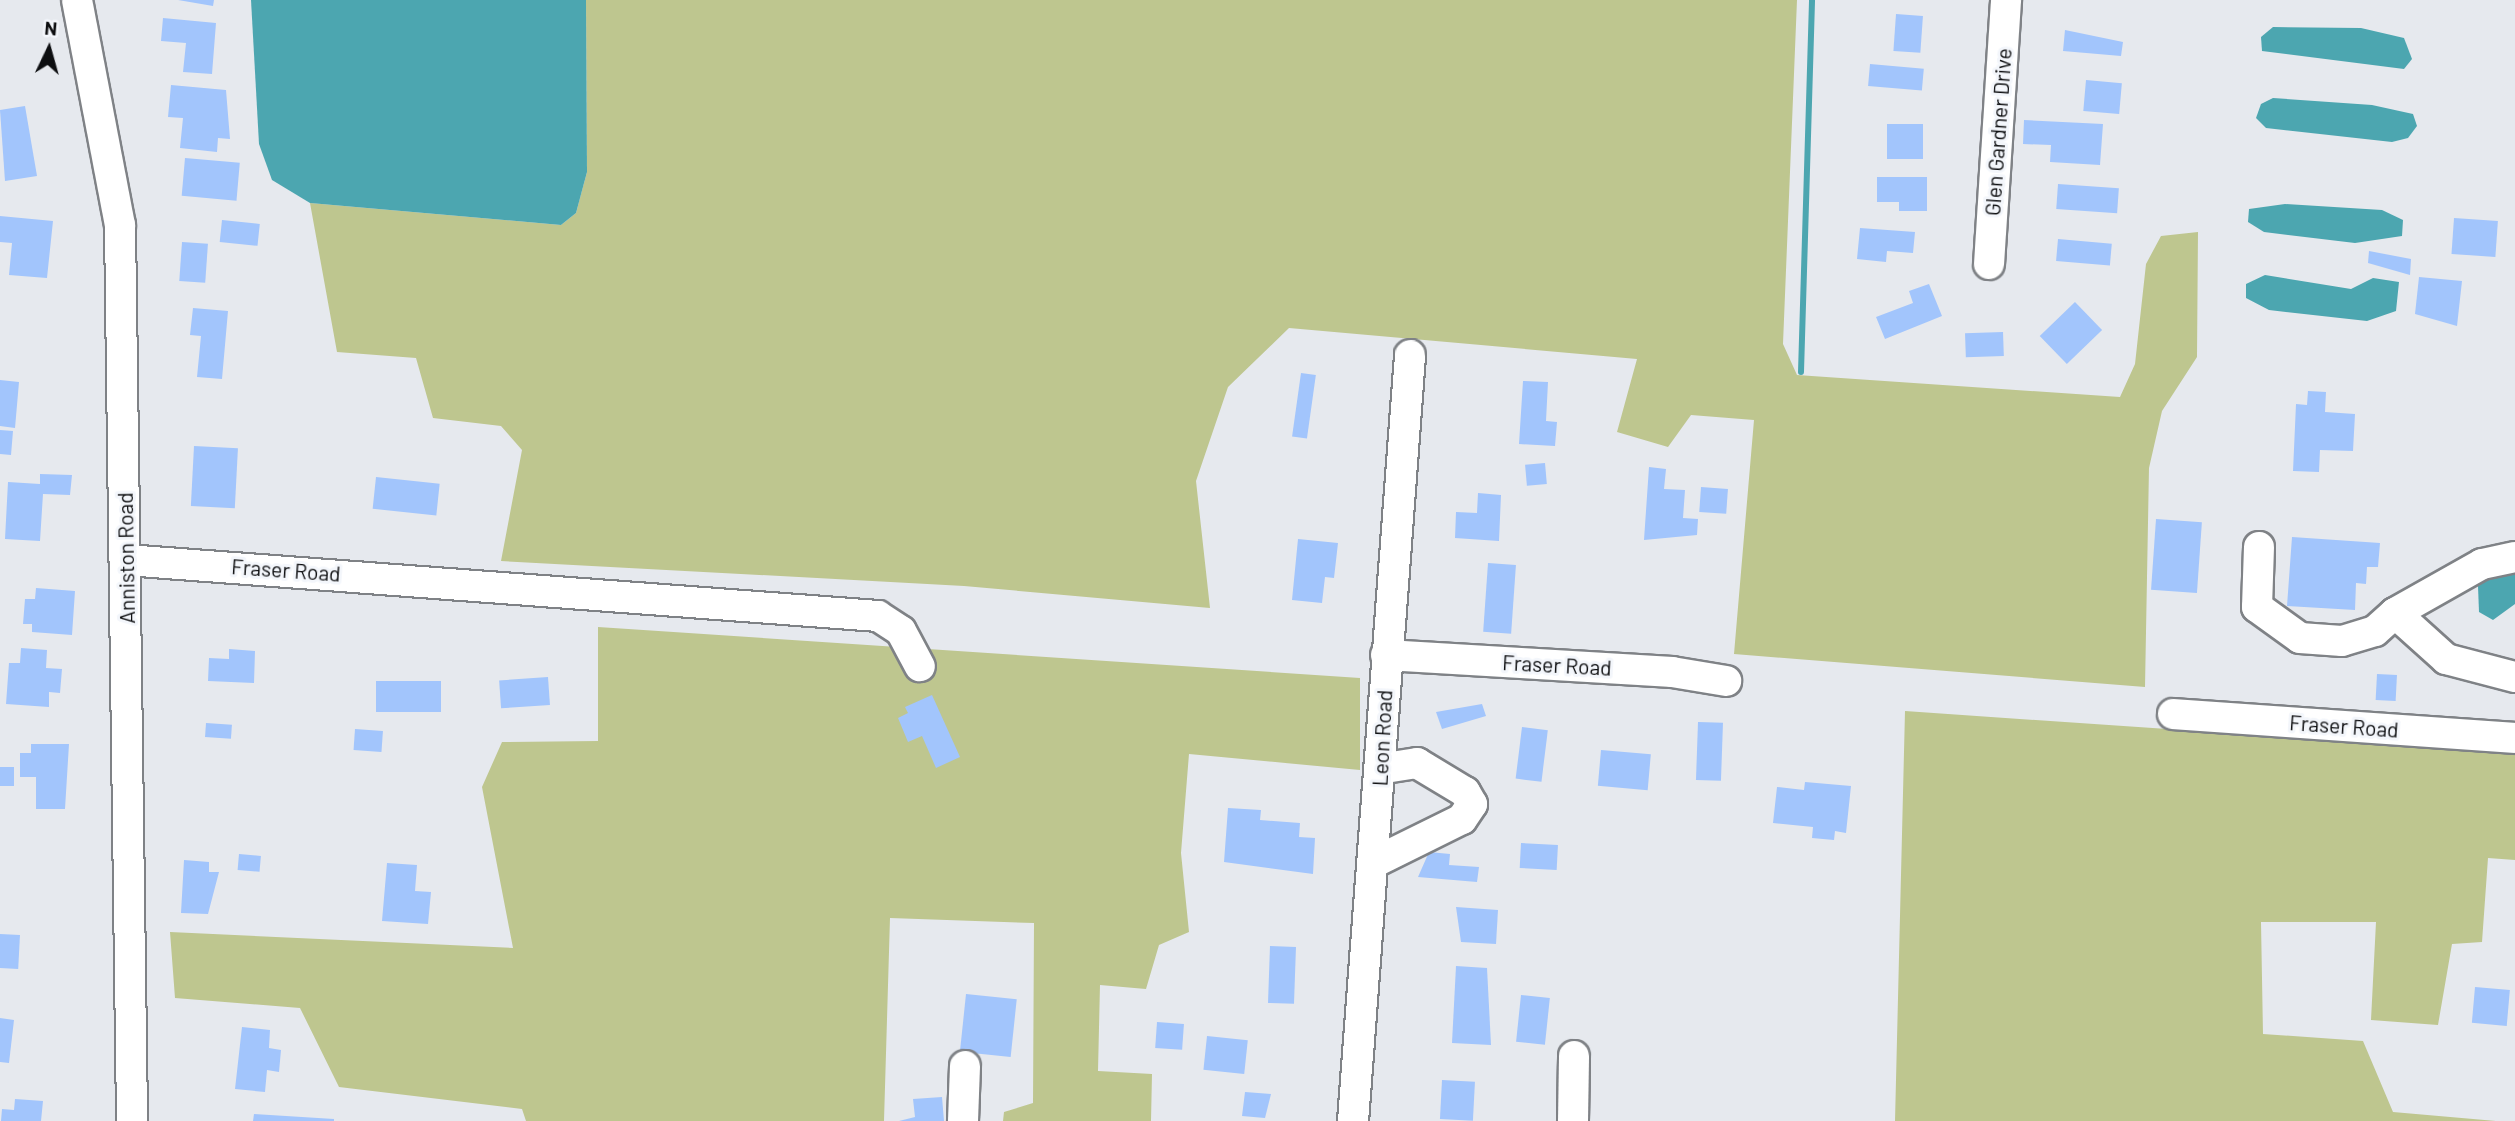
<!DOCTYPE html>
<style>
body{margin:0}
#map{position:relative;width:2515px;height:1121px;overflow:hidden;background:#e6e9ee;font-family:Barlow,sans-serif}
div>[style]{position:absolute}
.green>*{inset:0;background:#bec68f}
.water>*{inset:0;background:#4ca6b0}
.stream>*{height:6px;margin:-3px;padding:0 3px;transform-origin:3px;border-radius:3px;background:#4ca6b0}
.building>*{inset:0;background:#a2c5fc;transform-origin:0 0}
.roads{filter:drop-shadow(2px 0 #7f8286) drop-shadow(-2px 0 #7f8286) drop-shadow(0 2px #7f8286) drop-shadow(0 -2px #7f8286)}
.minor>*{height:30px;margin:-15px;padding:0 15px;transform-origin:15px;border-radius:15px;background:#fff}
span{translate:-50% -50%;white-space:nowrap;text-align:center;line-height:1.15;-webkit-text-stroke:6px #f3f6fb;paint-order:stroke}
.street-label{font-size:21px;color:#0d0e10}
.north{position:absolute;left:14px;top:14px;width:70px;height:70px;-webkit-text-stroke:5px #f3f6fb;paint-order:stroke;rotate:5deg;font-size:19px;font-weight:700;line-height:28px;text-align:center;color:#0d0e10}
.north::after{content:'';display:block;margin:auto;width:24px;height:32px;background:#0d0e10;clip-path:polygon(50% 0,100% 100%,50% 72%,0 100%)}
</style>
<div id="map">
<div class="green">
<i style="clip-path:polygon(586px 0,1797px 0,1783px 344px,1797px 375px,2120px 397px,2135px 364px,2146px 264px,2161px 236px,2198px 232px,2197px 357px,2162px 411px,2149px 468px,2145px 687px,1734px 654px,1754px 420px,1691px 415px,1668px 447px,1617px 432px,1637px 359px,1289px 328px,1228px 387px,1196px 481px,1210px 608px,964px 586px,501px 561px,522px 450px,501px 426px,433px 418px,416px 358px,337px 352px,310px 203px,561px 225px,576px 213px,587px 172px)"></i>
<i style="clip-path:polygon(598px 627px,1360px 678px,1360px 770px,1189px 754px,1181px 853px,1189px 932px,1159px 945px,1146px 989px,1100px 985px,1098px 1071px,1152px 1074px,1151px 1121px,1003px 1121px,1004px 1112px,1033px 1103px,1034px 923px,890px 918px,884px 1121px,526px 1121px,522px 1109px,339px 1087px,300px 1008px,175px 998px,170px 932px,513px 948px,482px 787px,502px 742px,598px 741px)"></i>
<i style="clip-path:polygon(1905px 711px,2515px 753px,2515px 860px,2488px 858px,2482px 942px,2452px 944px,2438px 1025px,2371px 1020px,2376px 922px,2261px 922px,2263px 1034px,2363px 1041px,2393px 1112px,2496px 1121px,1895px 1121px)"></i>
</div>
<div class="water">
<i style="clip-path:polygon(251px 0,586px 0,587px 172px,576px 213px,561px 225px,310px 203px,272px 180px,259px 144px)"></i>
<i style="clip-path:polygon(2273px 27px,2361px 28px,2404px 38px,2412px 59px,2404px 69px,2262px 51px,2261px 37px)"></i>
<i style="clip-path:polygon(2273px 98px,2372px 105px,2413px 114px,2417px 126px,2408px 138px,2392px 142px,2266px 128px,2256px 118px,2261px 104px)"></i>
<i style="clip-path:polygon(2285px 204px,2382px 210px,2403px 220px,2402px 236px,2355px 243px,2264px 232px,2248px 222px,2249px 209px)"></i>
<i style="clip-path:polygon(2265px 275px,2351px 289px,2373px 278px,2399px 282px,2396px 311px,2367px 321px,2269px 310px,2246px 298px,2246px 284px)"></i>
<i style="clip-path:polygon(2508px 567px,2515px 568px,2515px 604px,2493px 620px,2479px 612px,2478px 586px)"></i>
</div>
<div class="stream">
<i style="left:1801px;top:372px;width:372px;rotate:-88.3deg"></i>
</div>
<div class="building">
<i style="clip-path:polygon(178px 0,214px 0,213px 6px)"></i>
<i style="left:1896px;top:14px;width:27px;height:37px;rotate:4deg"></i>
<i style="clip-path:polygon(163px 18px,216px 23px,212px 74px,183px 72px,186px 43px,161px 41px)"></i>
<i style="clip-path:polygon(2065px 30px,2123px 42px,2121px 56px,2063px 51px)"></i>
<i style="left:1870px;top:64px;width:54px;height:22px;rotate:5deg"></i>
<i style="left:2086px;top:80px;width:36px;height:31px;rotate:5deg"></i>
<i style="clip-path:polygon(171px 85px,226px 90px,230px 139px,218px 138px,217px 152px,180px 148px,183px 118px,168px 117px)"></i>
<i style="clip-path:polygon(25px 106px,37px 176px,5px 181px,0 110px)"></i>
<i style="clip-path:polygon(2024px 120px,2103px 124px,2100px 165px,2050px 162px,2051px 145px,2023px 144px)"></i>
<i style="left:1887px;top:124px;width:36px;height:35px"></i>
<i style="left:185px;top:158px;width:55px;height:38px;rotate:5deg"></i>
<i style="clip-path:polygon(1877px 177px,1927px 177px,1927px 211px,1899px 211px,1899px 202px,1877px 202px)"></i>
<i style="left:2058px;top:184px;width:61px;height:25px;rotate:4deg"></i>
<i style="clip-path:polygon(0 216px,53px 221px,47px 278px,9px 275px,12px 243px,0 242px)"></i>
<i style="left:2454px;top:218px;width:44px;height:36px;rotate:4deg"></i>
<i style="left:222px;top:220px;width:38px;height:22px;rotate:6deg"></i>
<i style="clip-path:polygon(1860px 228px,1915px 232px,1913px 253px,1887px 251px,1886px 262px,1857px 259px)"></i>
<i style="left:2058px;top:239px;width:54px;height:22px;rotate:5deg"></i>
<i style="left:182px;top:242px;width:26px;height:39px;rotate:4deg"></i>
<i style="clip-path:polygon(2369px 251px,2411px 259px,2410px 275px,2368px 263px)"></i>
<i style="clip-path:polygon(2419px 277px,2462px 281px,2457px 326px,2415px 314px)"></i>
<i style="clip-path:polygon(1929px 284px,1942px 316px,1885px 339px,1876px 317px,1913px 303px,1909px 291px)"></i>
<i style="left:2075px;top:302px;width:39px;height:49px;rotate:46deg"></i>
<i style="clip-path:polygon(193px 308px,228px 311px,222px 379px,197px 377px,201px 336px,190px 335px)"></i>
<i style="left:2003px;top:332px;width:24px;height:38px;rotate:88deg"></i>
<i style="left:1301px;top:373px;width:15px;height:64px;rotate:8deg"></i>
<i style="clip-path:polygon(0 380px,19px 382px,15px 428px,0 426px)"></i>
<i style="clip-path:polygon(1523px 381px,1548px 382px,1546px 421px,1557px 422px,1555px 446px,1519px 444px)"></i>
<i style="clip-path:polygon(2308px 391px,2326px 392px,2325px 412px,2355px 414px,2353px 451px,2320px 450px,2319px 472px,2293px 471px,2296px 404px,2307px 405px)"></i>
<i style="clip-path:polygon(0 430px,13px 431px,11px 455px,0 454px)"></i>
<i style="left:194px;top:446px;width:44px;height:60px;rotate:3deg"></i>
<i style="left:1545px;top:463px;width:21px;height:20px;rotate:85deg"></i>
<i style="clip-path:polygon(1649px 467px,1666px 469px,1664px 489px,1685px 490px,1683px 518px,1698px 519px,1697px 535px,1644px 540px)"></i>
<i style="clip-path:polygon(40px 474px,72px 475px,70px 495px,43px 494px,40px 541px,5px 539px,8px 482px,40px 484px)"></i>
<i style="left:376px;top:477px;width:64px;height:32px;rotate:6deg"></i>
<i style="left:1701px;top:487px;width:27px;height:25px;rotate:4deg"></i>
<i style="clip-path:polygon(1478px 493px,1501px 495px,1499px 541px,1455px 538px,1456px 512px,1477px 513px)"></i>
<i style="left:2156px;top:519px;width:46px;height:71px;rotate:4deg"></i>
<i style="clip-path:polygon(2292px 537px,2380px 543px,2378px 567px,2367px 567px,2366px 584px,2356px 583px,2355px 610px,2287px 606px)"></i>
<i style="clip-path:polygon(1298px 539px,1338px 543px,1334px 578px,1325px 577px,1322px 603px,1292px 600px)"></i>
<i style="left:1488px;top:563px;width:28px;height:69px;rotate:4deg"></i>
<i style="clip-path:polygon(36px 588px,75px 591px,72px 635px,32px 632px,32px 624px,23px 624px,25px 599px,35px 599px)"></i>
<i style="clip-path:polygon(21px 648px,47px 650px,46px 668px,62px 669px,60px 693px,49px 692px,49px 707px,6px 704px,9px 663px,20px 663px)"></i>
<i style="clip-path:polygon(229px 649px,255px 651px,254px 683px,208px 681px,209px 658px,229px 659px)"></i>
<i style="left:2377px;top:674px;width:20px;height:26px;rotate:3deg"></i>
<i style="left:548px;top:677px;width:28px;height:49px;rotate:86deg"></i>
<i style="left:376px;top:681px;width:65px;height:31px"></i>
<i style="clip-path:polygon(932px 695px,960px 757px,936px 768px,922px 736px,908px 742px,898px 718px,908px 713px,905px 707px)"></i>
<i style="clip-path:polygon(1482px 704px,1486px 716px,1442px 729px,1436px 712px)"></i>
<i style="left:1698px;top:722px;width:25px;height:58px;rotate:2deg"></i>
<i style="left:206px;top:723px;width:26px;height:14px;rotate:4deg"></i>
<i style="left:1522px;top:727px;width:26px;height:52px;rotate:7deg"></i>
<i style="left:355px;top:729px;width:28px;height:21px;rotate:4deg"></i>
<i style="clip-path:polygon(31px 744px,69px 744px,65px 809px,36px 809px,36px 777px,20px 777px,20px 753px,31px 753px)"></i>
<i style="left:1601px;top:750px;width:50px;height:36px;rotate:5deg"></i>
<i style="left:0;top:767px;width:14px;height:19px"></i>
<i style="clip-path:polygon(1805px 782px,1851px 786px,1846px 833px,1835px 831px,1834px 840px,1812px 838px,1813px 827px,1773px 823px,1777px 787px,1804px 790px)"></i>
<i style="clip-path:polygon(1228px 808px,1261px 810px,1260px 820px,1300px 823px,1299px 837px,1315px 838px,1313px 874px,1224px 862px)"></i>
<i style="left:1521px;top:843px;width:37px;height:25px;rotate:3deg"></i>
<i style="clip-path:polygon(1429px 852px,1450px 854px,1449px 865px,1479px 867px,1477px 882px,1418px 877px)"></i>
<i style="left:239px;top:854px;width:22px;height:16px;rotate:5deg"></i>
<i style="clip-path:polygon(184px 860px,209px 862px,209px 872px,219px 872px,208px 914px,181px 913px)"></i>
<i style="clip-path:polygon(387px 863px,417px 865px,415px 891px,431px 892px,428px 924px,382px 921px)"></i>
<i style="clip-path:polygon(1456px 907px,1498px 910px,1496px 944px,1461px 942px)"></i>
<i style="left:0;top:934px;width:20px;height:34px;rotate:3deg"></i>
<i style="left:1270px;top:946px;width:26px;height:57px;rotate:2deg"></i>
<i style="clip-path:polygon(1456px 966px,1487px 968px,1491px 1045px,1452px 1043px)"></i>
<i style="left:2475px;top:987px;width:35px;height:36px;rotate:5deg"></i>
<i style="left:966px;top:994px;width:51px;height:58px;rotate:6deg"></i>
<i style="left:1521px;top:995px;width:29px;height:47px;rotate:6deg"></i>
<i style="clip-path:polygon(0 1018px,14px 1020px,9px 1063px,0 1062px)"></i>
<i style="left:1157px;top:1022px;width:27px;height:26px;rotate:4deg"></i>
<i style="clip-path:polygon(242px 1027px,270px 1030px,269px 1048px,281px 1050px,279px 1072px,267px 1070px,265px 1092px,235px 1089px)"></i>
<i style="left:1207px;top:1036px;width:41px;height:34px;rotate:6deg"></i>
<i style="left:1442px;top:1080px;width:33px;height:39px;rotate:3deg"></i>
<i style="clip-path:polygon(1245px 1092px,1271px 1094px,1265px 1118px,1242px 1116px)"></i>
<i style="clip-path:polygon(942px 1097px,944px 1121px,899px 1121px,915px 1117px,913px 1099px)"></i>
<i style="clip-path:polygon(15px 1099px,43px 1101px,41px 1121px,1px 1121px,2px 1109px,14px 1110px)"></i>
<i style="clip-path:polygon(254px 1114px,334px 1119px,334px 1121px,253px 1121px)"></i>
</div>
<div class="roads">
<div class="minor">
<i style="left:77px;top:0;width:229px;rotate:79.2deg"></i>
<i style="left:120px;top:225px;width:896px;rotate:89.23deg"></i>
<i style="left:1989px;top:264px;width:265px;rotate:-86.3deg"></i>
<i style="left:2259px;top:547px;width:60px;rotate:91.9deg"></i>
<i style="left:2257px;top:607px;width:53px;rotate:35.8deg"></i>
<i style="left:2300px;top:638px;width:42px;rotate:4.1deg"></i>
<i style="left:2342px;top:641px;width:34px;rotate:-17deg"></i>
<i style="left:2375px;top:631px;width:27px;rotate:-42deg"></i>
<i style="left:2515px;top:557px;width:34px;rotate:168deg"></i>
<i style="left:2482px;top:564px;width:100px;rotate:150.6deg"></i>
<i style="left:2395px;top:613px;width:69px;rotate:42deg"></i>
<i style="left:2446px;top:659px;width:71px;rotate:14.6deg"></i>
<i style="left:126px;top:560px;width:754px;rotate:4.26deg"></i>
<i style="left:878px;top:616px;width:27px;rotate:33deg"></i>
<i style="left:901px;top:631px;width:40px;rotate:62deg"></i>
<i style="left:1386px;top:655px;width:287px;rotate:3.4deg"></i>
<i style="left:1672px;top:672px;width:55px;rotate:9.5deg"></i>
<i style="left:2173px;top:714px;width:343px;rotate:4deg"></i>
<i style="left:1373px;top:863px;width:99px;rotate:-26.3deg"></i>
<i style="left:1462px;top:819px;width:18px;rotate:-56deg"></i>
<i style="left:1472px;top:804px;width:14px;rotate:-120deg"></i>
<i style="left:1465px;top:792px;width:56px;rotate:-148.9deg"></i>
<i style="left:1417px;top:763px;width:37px;rotate:171deg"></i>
<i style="left:963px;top:1121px;width:55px;rotate:-87.9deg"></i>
<i style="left:1353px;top:1121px;width:768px;rotate:-85.74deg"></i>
<i style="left:1573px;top:1121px;width:65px;rotate:-89.1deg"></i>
</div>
</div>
<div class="street-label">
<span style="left:1998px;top:132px;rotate:-86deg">Glen Gardner Drive</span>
<span style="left:126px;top:558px;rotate:-91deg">Anniston Road</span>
<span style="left:286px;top:570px;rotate:4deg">Fraser Road</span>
<span style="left:1557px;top:665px;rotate:3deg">Fraser Road</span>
<span style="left:2344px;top:726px;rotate:4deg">Fraser Road</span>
<span style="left:1382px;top:738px;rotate:-87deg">Leon Road</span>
</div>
<div class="north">N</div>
</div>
